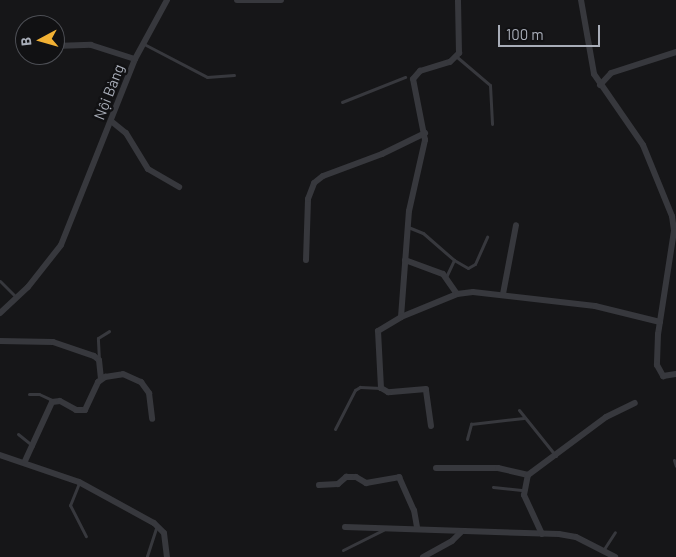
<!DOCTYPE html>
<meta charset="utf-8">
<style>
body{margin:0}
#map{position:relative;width:676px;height:557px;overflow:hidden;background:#161618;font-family:Barlow,sans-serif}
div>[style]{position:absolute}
.lane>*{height:3px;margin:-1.5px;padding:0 1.5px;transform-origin:1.5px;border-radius:1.5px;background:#37383d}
.street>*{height:6px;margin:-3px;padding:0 3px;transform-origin:3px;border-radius:3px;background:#37383d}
span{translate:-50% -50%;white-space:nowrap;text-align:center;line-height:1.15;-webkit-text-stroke:5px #111113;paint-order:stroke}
.street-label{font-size:15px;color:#a8adb8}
.north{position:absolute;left:15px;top:15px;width:50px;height:50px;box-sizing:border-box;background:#111113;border:1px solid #4d4f55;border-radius:50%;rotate:264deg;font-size:14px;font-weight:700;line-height:20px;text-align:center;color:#a8adb8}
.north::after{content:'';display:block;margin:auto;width:18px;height:22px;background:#f2b134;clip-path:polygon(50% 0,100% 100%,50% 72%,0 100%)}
.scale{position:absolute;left:498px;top:25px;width:102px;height:22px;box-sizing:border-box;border:2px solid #a8adb8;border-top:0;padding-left:6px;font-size:15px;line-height:18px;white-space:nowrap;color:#a8adb8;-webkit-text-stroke:4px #111113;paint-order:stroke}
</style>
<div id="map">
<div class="lane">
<i style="left:144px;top:44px;width:71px;rotate:27.6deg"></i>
<i style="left:207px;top:77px;width:27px;rotate:-4deg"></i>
<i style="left:457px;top:57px;width:43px;rotate:40.3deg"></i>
<i style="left:490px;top:85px;width:39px;rotate:87deg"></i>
<i style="left:342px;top:102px;width:68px;rotate:-21.6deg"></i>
<i style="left:408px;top:227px;width:16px;rotate:22deg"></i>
<i style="left:423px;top:233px;width:41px;rotate:41.1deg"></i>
<i style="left:454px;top:260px;width:16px;rotate:30deg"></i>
<i style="left:468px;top:268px;width:8px;rotate:-30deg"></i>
<i style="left:475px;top:264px;width:30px;rotate:-66deg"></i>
<i style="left:446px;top:277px;width:19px;rotate:-65deg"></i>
<i style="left:0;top:281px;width:23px;rotate:45deg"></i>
<i style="left:99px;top:360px;width:22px;rotate:-93deg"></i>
<i style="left:98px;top:338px;width:13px;rotate:-32deg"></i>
<i style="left:29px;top:394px;width:10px"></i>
<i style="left:39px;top:394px;width:17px;rotate:25deg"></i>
<i style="left:519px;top:410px;width:59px;rotate:51.2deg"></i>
<i style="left:335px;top:429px;width:44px;rotate:-62.9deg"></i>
<i style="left:355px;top:390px;width:6px;rotate:-31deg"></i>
<i style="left:360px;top:387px;width:21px;rotate:3deg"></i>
<i style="left:18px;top:434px;width:19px;rotate:39deg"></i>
<i style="left:467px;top:439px;width:16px;rotate:-75deg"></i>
<i style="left:471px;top:424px;width:53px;rotate:-6.5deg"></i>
<i style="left:674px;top:460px;width:6px;rotate:72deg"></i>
<i style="left:79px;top:483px;width:24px;rotate:112deg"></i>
<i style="left:70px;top:505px;width:35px;rotate:63deg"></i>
<i style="left:493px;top:487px;width:31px;rotate:6deg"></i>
<i style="left:604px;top:549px;width:20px;rotate:-57deg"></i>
<i style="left:343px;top:550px;width:45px;rotate:-26.6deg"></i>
<i style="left:147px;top:556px;width:32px;rotate:-72deg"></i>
</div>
<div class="street">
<i style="left:237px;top:0;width:44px"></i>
<i style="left:581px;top:0;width:75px;rotate:80deg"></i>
<i style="left:594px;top:74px;width:86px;rotate:55.4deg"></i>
<i style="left:643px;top:145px;width:77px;rotate:67.8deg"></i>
<i style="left:672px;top:216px;width:15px;rotate:82deg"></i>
<i style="left:674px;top:231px;width:104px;rotate:98.8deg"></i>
<i style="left:658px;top:334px;width:31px;rotate:92deg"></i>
<i style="left:657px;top:365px;width:13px;rotate:61deg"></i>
<i style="left:663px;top:376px;width:13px;rotate:-9deg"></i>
<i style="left:55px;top:46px;width:36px;rotate:-2deg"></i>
<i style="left:91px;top:45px;width:46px;rotate:17.7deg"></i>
<i style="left:600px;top:85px;width:16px;rotate:-47deg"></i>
<i style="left:611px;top:73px;width:68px;rotate:-17.9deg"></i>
<i style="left:111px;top:121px;width:19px;rotate:39deg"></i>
<i style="left:126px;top:133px;width:42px;rotate:58.6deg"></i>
<i style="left:148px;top:169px;width:36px;rotate:30deg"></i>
<i style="left:306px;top:260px;width:61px;rotate:-88.1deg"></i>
<i style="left:308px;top:199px;width:17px;rotate:-69deg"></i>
<i style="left:314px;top:183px;width:11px;rotate:-38deg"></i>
<i style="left:323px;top:176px;width:63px;rotate:-20.4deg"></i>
<i style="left:382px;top:154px;width:48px;rotate:-26deg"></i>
<i style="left:405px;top:260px;width:40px;rotate:20.2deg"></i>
<i style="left:443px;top:274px;width:24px;rotate:55deg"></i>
<i style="left:503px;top:294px;width:70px;rotate:-79.3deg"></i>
<i style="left:0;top:313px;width:38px;rotate:-43deg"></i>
<i style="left:28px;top:287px;width:53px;rotate:-51.8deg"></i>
<i style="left:61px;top:245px;width:200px;rotate:-68.3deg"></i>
<i style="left:135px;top:59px;width:67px;rotate:-61.5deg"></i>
<i style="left:401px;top:317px;width:106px;rotate:-85.7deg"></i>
<i style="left:409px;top:211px;width:73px;rotate:-77.3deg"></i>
<i style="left:425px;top:140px;width:62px;rotate:-101.1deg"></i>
<i style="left:413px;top:79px;width:11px;rotate:-49deg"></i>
<i style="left:420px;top:71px;width:31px;rotate:-17deg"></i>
<i style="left:450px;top:62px;width:13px;rotate:-45deg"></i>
<i style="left:459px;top:53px;width:53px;rotate:-91.1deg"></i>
<i style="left:0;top:341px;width:53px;rotate:1.1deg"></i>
<i style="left:53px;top:342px;width:43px;rotate:18.9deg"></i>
<i style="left:94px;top:356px;width:6px;rotate:39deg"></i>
<i style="left:99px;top:360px;width:19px;rotate:84deg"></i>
<i style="left:431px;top:426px;width:37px;rotate:-98deg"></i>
<i style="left:426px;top:389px;width:38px;rotate:175deg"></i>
<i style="left:388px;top:392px;width:8px;rotate:-150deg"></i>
<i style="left:381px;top:388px;width:57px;rotate:-93deg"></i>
<i style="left:378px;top:331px;width:27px;rotate:-31deg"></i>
<i style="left:401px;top:317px;width:61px;rotate:-22.3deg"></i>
<i style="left:457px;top:294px;width:16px;rotate:-7deg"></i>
<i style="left:473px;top:292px;width:123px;rotate:6.5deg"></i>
<i style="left:595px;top:306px;width:67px;rotate:13.8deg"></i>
<i style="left:0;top:455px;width:83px;rotate:18.9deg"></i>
<i style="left:79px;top:482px;width:85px;rotate:28.7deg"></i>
<i style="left:154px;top:523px;width:14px;rotate:45deg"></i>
<i style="left:164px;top:533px;width:24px;rotate:83deg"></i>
<i style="left:25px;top:461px;width:65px;rotate:-65.4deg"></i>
<i style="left:52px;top:402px;width:8px;rotate:-7deg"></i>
<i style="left:60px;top:401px;width:18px;rotate:29deg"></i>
<i style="left:76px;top:410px;width:9px"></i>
<i style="left:85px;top:410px;width:31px;rotate:-65deg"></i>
<i style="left:98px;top:382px;width:9px;rotate:-36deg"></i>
<i style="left:105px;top:377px;width:18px;rotate:-9deg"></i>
<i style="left:123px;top:374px;width:20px;rotate:24deg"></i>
<i style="left:141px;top:382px;width:14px;rotate:54deg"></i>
<i style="left:149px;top:393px;width:26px;rotate:83deg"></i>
<i style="left:436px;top:468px;width:62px"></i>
<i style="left:498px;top:468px;width:31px;rotate:13deg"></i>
<i style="left:319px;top:485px;width:19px;rotate:-3deg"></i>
<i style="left:338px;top:484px;width:11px;rotate:-41deg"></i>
<i style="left:346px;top:477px;width:10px"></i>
<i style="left:356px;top:477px;width:12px;rotate:31deg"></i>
<i style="left:366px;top:483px;width:34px;rotate:-10deg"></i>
<i style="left:399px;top:477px;width:36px;rotate:66deg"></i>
<i style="left:414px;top:510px;width:17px;rotate:80deg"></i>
<i style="left:345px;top:527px;width:214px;rotate:1.9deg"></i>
<i style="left:559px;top:534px;width:17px;rotate:10deg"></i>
<i style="left:576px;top:537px;width:44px;rotate:27.1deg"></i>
<i style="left:542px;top:534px;width:43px;rotate:-114.8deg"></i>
<i style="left:524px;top:495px;width:20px;rotate:-79deg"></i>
<i style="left:528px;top:475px;width:97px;rotate:-36.6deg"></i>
<i style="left:606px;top:417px;width:32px;rotate:-26deg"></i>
<i style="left:423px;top:557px;width:33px;rotate:-29deg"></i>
<i style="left:452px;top:541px;width:13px;rotate:-45deg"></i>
</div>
<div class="street-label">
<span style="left:109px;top:92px;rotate:-69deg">Nội Bàng</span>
</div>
<div class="north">B</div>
<div class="scale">100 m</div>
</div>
